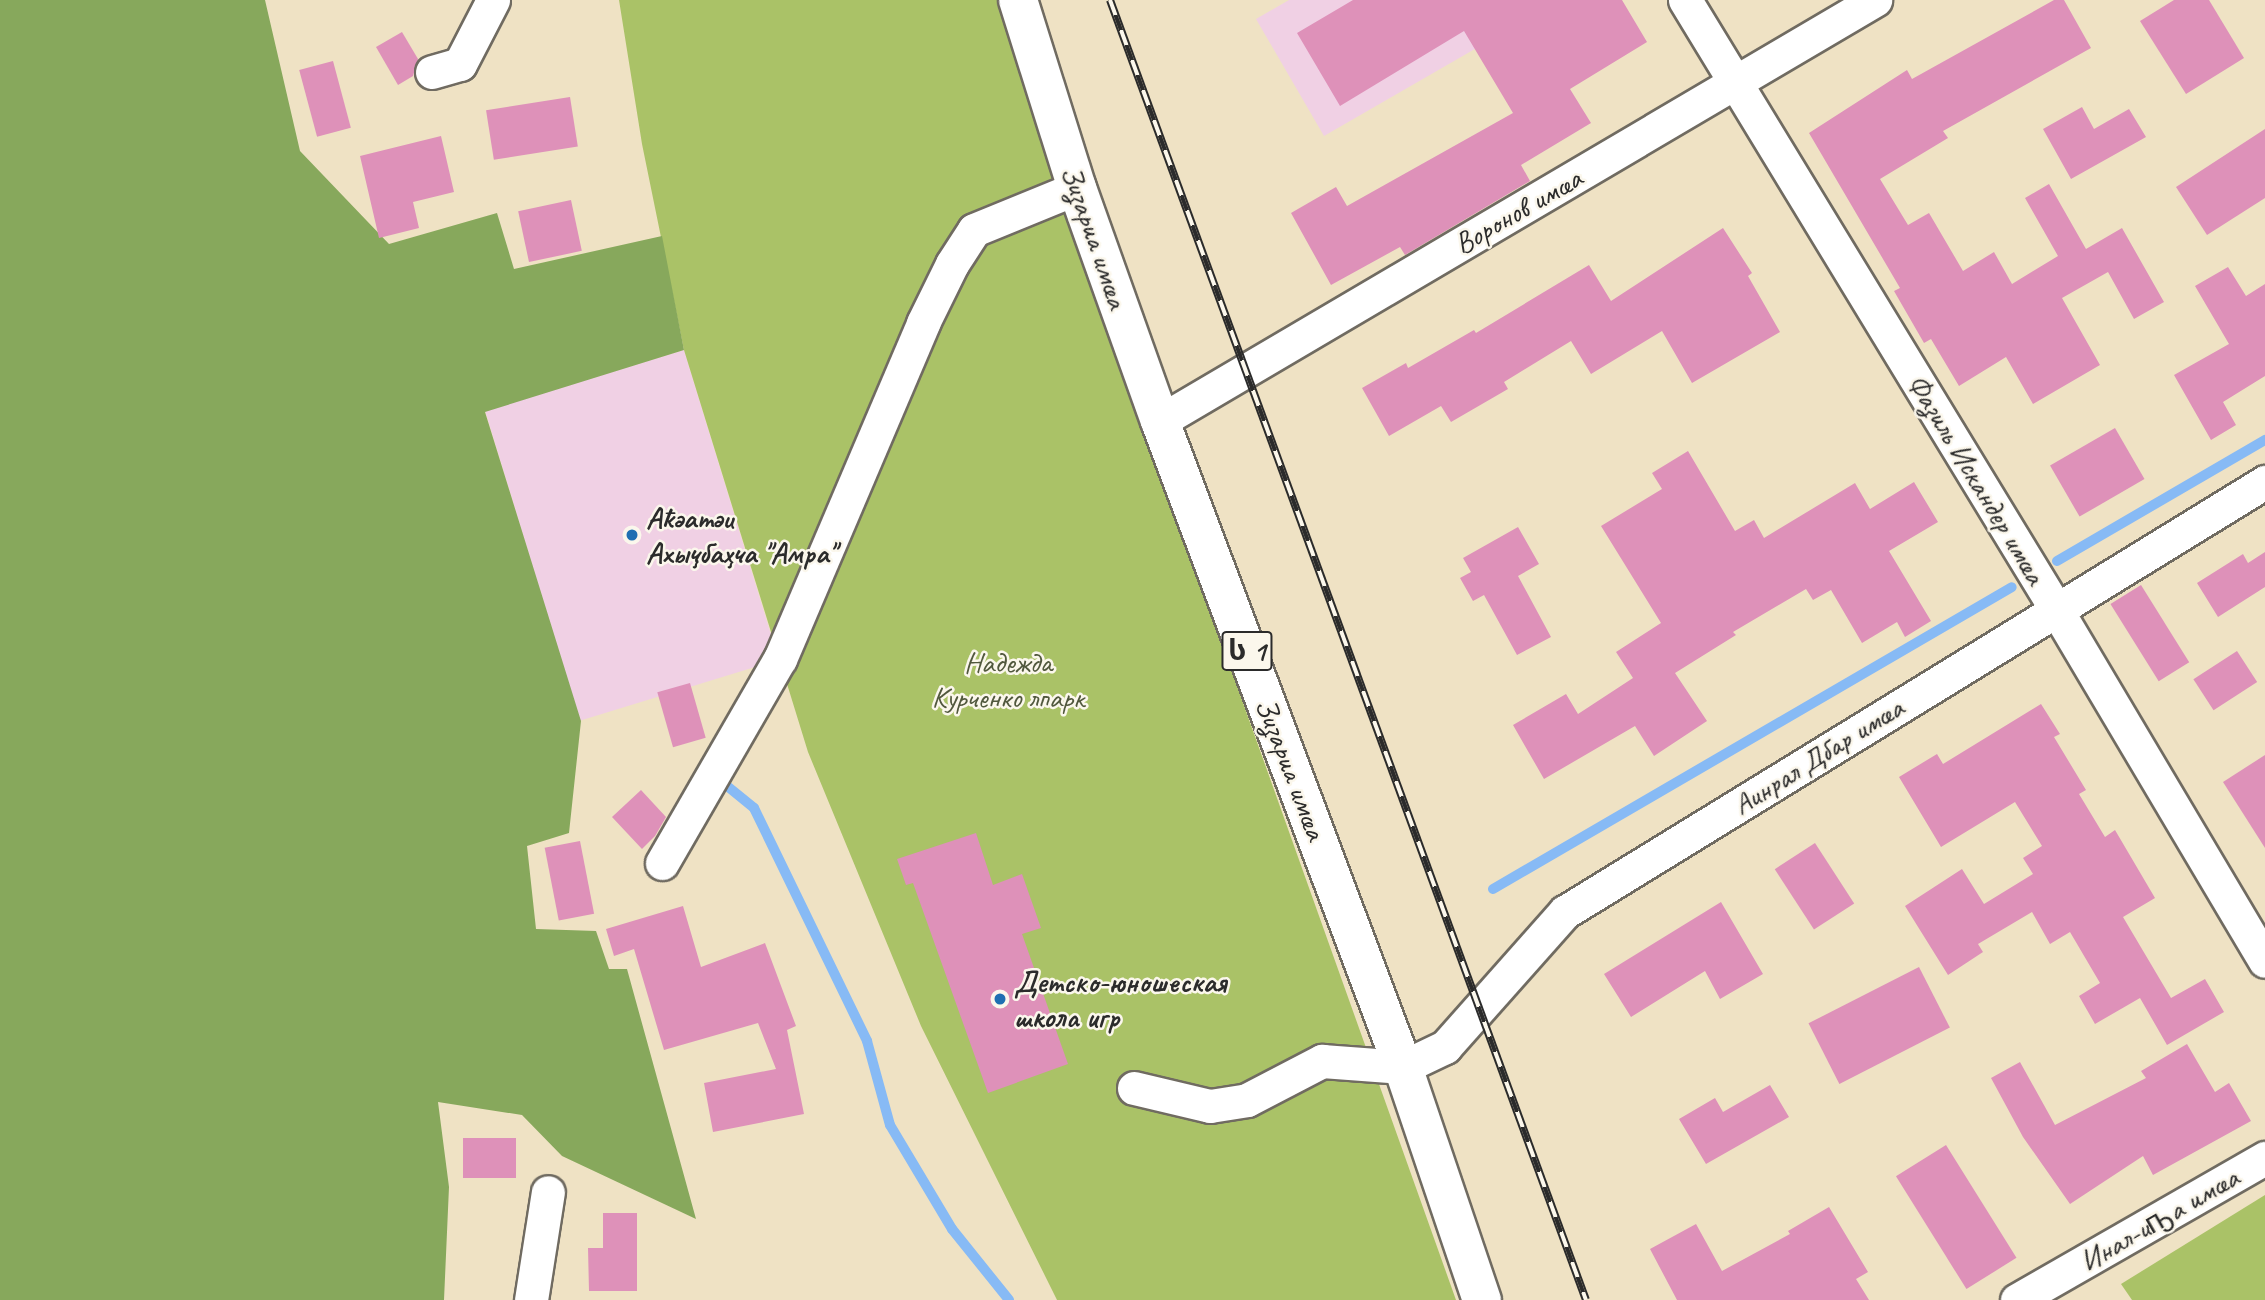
<!DOCTYPE html>
<meta charset="utf-8">
<style>
body{margin:0}
#map{position:relative;width:2265px;height:1300px;overflow:hidden;background:#efe2c4;font-family:Caveat,"Noto Sans Georgian",sans-serif}
div>[style]{position:absolute}
.built>*{inset:0;background:#f0d0e4;transform-origin:0 0}
.green>*{inset:0;background:#aac267}
.forest>*{inset:0;background:#87a85c}
.stream>*{height:10px;margin:-5px;padding:0 5px;transform-origin:5px;border-radius:5px;background:#87baf5}
.building>*{inset:0;background:#de91b9;transform-origin:0 0}
.roads{filter:drop-shadow(2px 0 #706b61) drop-shadow(-2px 0 #706b61) drop-shadow(0 2px #706b61) drop-shadow(0 -2px #706b61)}
.minor>*{height:33px;margin:-16.5px;padding:0 16.5px;transform-origin:16.5px;border-radius:16.5px;background:#fff}
.highway>*{height:38px;margin:-19px;padding:0 19px;transform-origin:19px;border-radius:19px;background:#fff}
.rail>*{height:8px;margin-top:-4px;transform-origin:0;background:repeating-linear-gradient(90deg,#fbf7ec 0 16px,#2b2b2b 0 32px);box-sizing:border-box;border-block:2px solid #2b2b2b}
.dots>*{width:19px;height:19px;translate:-50% -50%;box-sizing:border-box;border:4px solid #fbf7ec;border-radius:50%}
span{translate:-50% -50%;white-space:nowrap;text-align:center;line-height:1.15;-webkit-text-stroke:5px #fbf7ec;paint-order:stroke}
.shield-label span{padding:2px 5px;background:#fbf7ec;border:2px solid;border-radius:5px;-webkit-text-stroke-width:0}
.shield-label{font-size:28px;color:#2b2b2b;font-weight:700}
.street-label{font-size:30px;color:#2b2b2b}
.poi-label{font-size:30px;color:#2b2b2b;font-weight:700}
.left{translate:0 -50%;text-align:left}
.park-label{font-size:30px;color:#51583d}
</style>
<div id="map">
<div class="built">
<i style="clip-path:polygon(1289px 0,1560px 0,1324px 136px,1256px 19px)"></i>
<i style="left:684px;top:350px;width:324px;height:208px;rotate:73deg"></i>
</div>
<div class="green">
<i style="clip-path:polygon(619px 0,997px 0,1140px 414px,1456px 1300px,1057px 1300px,921px 1026px,808px 752px,684px 350px,642px 144px)"></i>
<i style="clip-path:polygon(2265px 1195px,2265px 1300px,2132px 1300px,2121px 1284px)"></i>
</div>
<div class="forest">
<i style="clip-path:polygon(0 0,265px 0,300px 151px,389px 244px,497px 213px,514px 269px,662px 236px,684px 350px,485px 412px,581px 721px,569px 833px,527px 846px,536px 929px,596px 931px,609px 969px,627px 969px,696px 1219px,562px 1156px,522px 1115px,438px 1102px,449px 1187px,444px 1300px,0 1300px)"></i>
</div>
<div class="stream">
<i style="left:2057px;top:561px;width:241px;rotate:-30.2deg"></i>
<i style="left:716px;top:777px;width:49px;rotate:39.2deg"></i>
<i style="left:754px;top:808px;width:259px;rotate:64.1deg"></i>
<i style="left:867px;top:1041px;width:87px;rotate:74.7deg"></i>
<i style="left:890px;top:1125px;width:121px;rotate:59.2deg"></i>
<i style="left:952px;top:1229px;width:91px;rotate:51.2deg"></i>
<i style="left:1493px;top:889px;width:600px;rotate:-30.19deg"></i>
</div>
<div class="building">
<i style="clip-path:polygon(1353px 0,1622px 0,1647px 42px,1570px 89px,1591px 123px,1521px 165px,1530px 181px,1405px 255px,1400px 247px,1331px 285px,1291px 213px,1336px 187px,1347px 206px,1513px 113px,1464px 31px,1340px 106px,1297px 33px)"></i>
<i style="clip-path:polygon(2054px 0,2064px 0,2091px 48px,1943px 131px,1948px 138px,1880px 179px,1908px 225px,1929px 213px,1963px 271px,1994px 252px,2012px 284px,2058px 256px,2025px 198px,2049px 184px,2086px 249px,2122px 228px,2164px 302px,2134px 319px,2108px 272px,2062px 298px,2100px 365px,2033px 404px,2006px 357px,1959px 386px,1931px 339px,1924px 343px,1894px 291px,1900px 288px,1809px 133px,1907px 70px,1912px 79px)"></i>
<i style="clip-path:polygon(2174px 0,2209px 0,2244px 58px,2186px 94px,2140px 21px)"></i>
<i style="clip-path:polygon(402px 32px,418px 59px,413px 76px,398px 85px,376px 47px)"></i>
<i style="left:333px;top:61px;width:69px;height:35px;rotate:75deg"></i>
<i style="left:570px;top:97px;width:50px;height:85px;rotate:81deg"></i>
<i style="clip-path:polygon(2082px 107px,2094px 129px,2129px 109px,2146px 137px,2071px 179px,2043px 129px)"></i>
<i style="clip-path:polygon(2265px 129px,2265px 198px,2207px 235px,2176px 187px)"></i>
<i style="clip-path:polygon(441px 136px,454px 192px,413px 202px,419px 228px,379px 238px,360px 156px)"></i>
<i style="left:571px;top:200px;width:52px;height:54px;rotate:78deg"></i>
<i style="clip-path:polygon(1723px 228px,1752px 273px,1748px 276px,1780px 332px,1692px 383px,1662px 331px,1591px 374px,1571px 341px,1504px 382px,1508px 389px,1451px 422px,1441px 406px,1389px 436px,1362px 388px,1406px 363px,1408px 368px,1474px 330px,1476px 333px,1589px 265px,1611px 301px)"></i>
<i style="clip-path:polygon(2228px 267px,2246px 296px,2265px 284px,2265px 376px,2223px 402px,2236px 425px,2211px 440px,2174px 375px,2229px 344px,2195px 286px)"></i>
<i style="left:2115px;top:428px;width:59px;height:75px;rotate:60deg"></i>
<i style="clip-path:polygon(1688px 451px,1735px 531px,1754px 520px,1764px 538px,1855px 483px,1870px 509px,1914px 482px,1938px 522px,1889px 551px,1931px 621px,1905px 637px,1897px 622px,1862px 643px,1831px 590px,1813px 600px,1806px 589px,1733px 632px,1736px 635px,1675px 673px,1707px 721px,1654px 756px,1635px 726px,1544px 779px,1513px 725px,1566px 694px,1578px 714px,1633px 678px,1616px 652px,1661px 623px,1601px 526px,1662px 489px,1652px 473px)"></i>
<i style="clip-path:polygon(1518px 527px,1539px 564px,1518px 576px,1551px 637px,1517px 655px,1484px 595px,1473px 601px,1460px 578px,1471px 572px,1463px 558px)"></i>
<i style="clip-path:polygon(2265px 552px,2265px 587px,2218px 617px,2197px 583px,2243px 554px,2248px 563px)"></i>
<i style="left:2141px;top:585px;width:91px;height:36px;rotate:58deg"></i>
<i style="left:2237px;top:651px;width:37px;height:52px;rotate:57deg"></i>
<i style="left:690px;top:683px;width:57px;height:34px;rotate:74deg"></i>
<i style="clip-path:polygon(2041px 704px,2060px 734px,2054px 737px,2086px 790px,2079px 794px,2105px 837px,2115px 830px,2155px 898px,2123px 917px,2171px 998px,2205px 979px,2224px 1012px,2167px 1045px,2140px 998px,2095px 1024px,2079px 996px,2100px 983px,2070px 932px,2050px 944px,2032px 912px,1978px 944px,1983px 952px,1948px 975px,1905px 906px,1962px 869px,1984px 904px,2033px 874px,2023px 858px,2042px 846px,2015px 802px,1941px 847px,1899px 777px,1937px 754px,1943px 764px)"></i>
<i style="clip-path:polygon(2265px 755px,2265px 848px,2223px 782px)"></i>
<i style="clip-path:polygon(641px 790px,666px 817px,655px 836px,642px 849px,612px 817px)"></i>
<i style="clip-path:polygon(976px 833px,993px 885px,1022px 874px,1041px 928px,1022px 934px,1068px 1064px,988px 1093px,913px 883px,906px 885px,897px 859px)"></i>
<i style="left:580px;top:841px;width:74px;height:36px;rotate:79deg"></i>
<i style="left:1815px;top:843px;width:72px;height:48px;rotate:57deg"></i>
<i style="clip-path:polygon(1721px 902px,1763px 974px,1720px 999px,1705px 971px,1631px 1017px,1604px 974px)"></i>
<i style="clip-path:polygon(683px 906px,701px 967px,765px 943px,796px 1026px,787px 1030px,804px 1114px,713px 1132px,704px 1083px,776px 1069px,758px 1023px,664px 1050px,634px 949px,614px 956px,606px 929px)"></i>
<i style="left:1919px;top:967px;width:68px;height:124px;rotate:63deg"></i>
<i style="clip-path:polygon(2187px 1044px,2215px 1092px,2229px 1083px,2251px 1121px,2153px 1175px,2143px 1156px,2070px 1204px,2023px 1137px,1991px 1078px,2020px 1062px,2055px 1125px,2146px 1078px,2141px 1071px)"></i>
<i style="clip-path:polygon(1770px 1085px,1789px 1117px,1706px 1164px,1679px 1119px,1715px 1098px,1723px 1112px)"></i>
<i style="left:516px;top:1138px;width:40px;height:53px;rotate:90deg"></i>
<i style="left:1946px;top:1145px;width:133px;height:59px;rotate:58deg"></i>
<i style="clip-path:polygon(1829px 1207px,1868px 1272px,1856px 1279px,1869px 1300px,1677px 1300px,1650px 1249px,1696px 1224px,1722px 1271px,1790px 1234px,1788px 1231px)"></i>
<i style="clip-path:polygon(603px 1213px,637px 1213px,637px 1291px,589px 1291px,588px 1248px,603px 1248px)"></i>
</div>
<div class="roads">
<div class="minor">
<i style="left:1685px;top:0;width:713px;rotate:58.65deg"></i>
<i style="left:2056px;top:609px;width:409px;rotate:59.3deg"></i>
<i style="left:432px;top:72px;width:29px;rotate:-16deg"></i>
<i style="left:460px;top:64px;width:72px;rotate:-62.7deg"></i>
<i style="left:1160px;top:421px;width:830px;rotate:-30.49deg"></i>
<i style="left:662px;top:863px;width:236px;rotate:-60deg"></i>
<i style="left:780px;top:659px;width:365px;rotate:-66.9deg"></i>
<i style="left:923px;top:323px;width:66px;rotate:-63.8deg"></i>
<i style="left:952px;top:264px;width:40px;rotate:-57.1deg"></i>
<i style="left:974px;top:230px;width:111px;rotate:-22.2deg"></i>
<i style="left:1134px;top:1088px;width:78px;rotate:13.3deg"></i>
<i style="left:1210px;top:1106px;width:37px;rotate:-9deg"></i>
<i style="left:1247px;top:1100px;width:85px;rotate:-27.5deg"></i>
<i style="left:1322px;top:1061px;width:81px;rotate:4.2deg"></i>
<i style="left:1403px;top:1067px;width:47px;rotate:-25.5deg"></i>
<i style="left:1445px;top:1047px;width:181px;rotate:-48.4deg"></i>
<i style="left:1565px;top:912px;width:822px;rotate:-31.56deg"></i>
<i style="left:531px;top:1300px;width:109px;rotate:-81.1deg"></i>
<i style="left:2017px;top:1300px;width:286px;rotate:-29.8deg"></i>
</div>
<div class="highway">
<i style="left:1018px;top:0;width:197px;rotate:72.6deg"></i>
<i style="left:1077px;top:188px;width:247px;rotate:70.4deg"></i>
<i style="left:1160px;top:421px;width:690px;rotate:69.39deg"></i>
<i style="left:1403px;top:1067px;width:246px;rotate:71.3deg"></i>
</div>
</div>
<div class="rail">
<i style="left:1110px;top:0;width:1384px;rotate:69.89deg"></i>
</div>
<div class="dots">
<i style="left:632px;top:535px;background:#1f6fb2"></i>
<i style="left:1000px;top:999px;background:#1f6fb2"></i>
</div>
<div class="shield-label">
<span style="left:1247px;top:651px">ს 1</span>
</div>
<div class="street-label">
<span style="left:1518px;top:211px;rotate:-30deg">Воронов имҩа</span>
<span style="left:1095px;top:237px;rotate:71deg">Ӡиӡариа имҩа</span>
<span style="left:1977px;top:479px;rotate:59deg">Фазиль Искандер имҩа</span>
<span style="left:1818px;top:756px;rotate:-32deg">Аинрал Дбар имҩа</span>
<span style="left:1291px;top:769px;rotate:69deg">Ӡиӡариа имҩа</span>
<span style="left:2159px;top:1219px;rotate:-30deg">Инал-иҧа имҩа</span>
</div>
<div class="poi-label">
<span class="left" style="left:646px;top:535px">Аҟәатәи<br>Ахыҷбаҳча "Амра"</span>
<span class="left" style="left:1014px;top:999px">Детско-юношеская<br>школа игр</span>
</div>
<div class="park-label">
<span style="left:1008px;top:679px">Надежда<br>Курченко лпарк</span>
</div>
</div>
